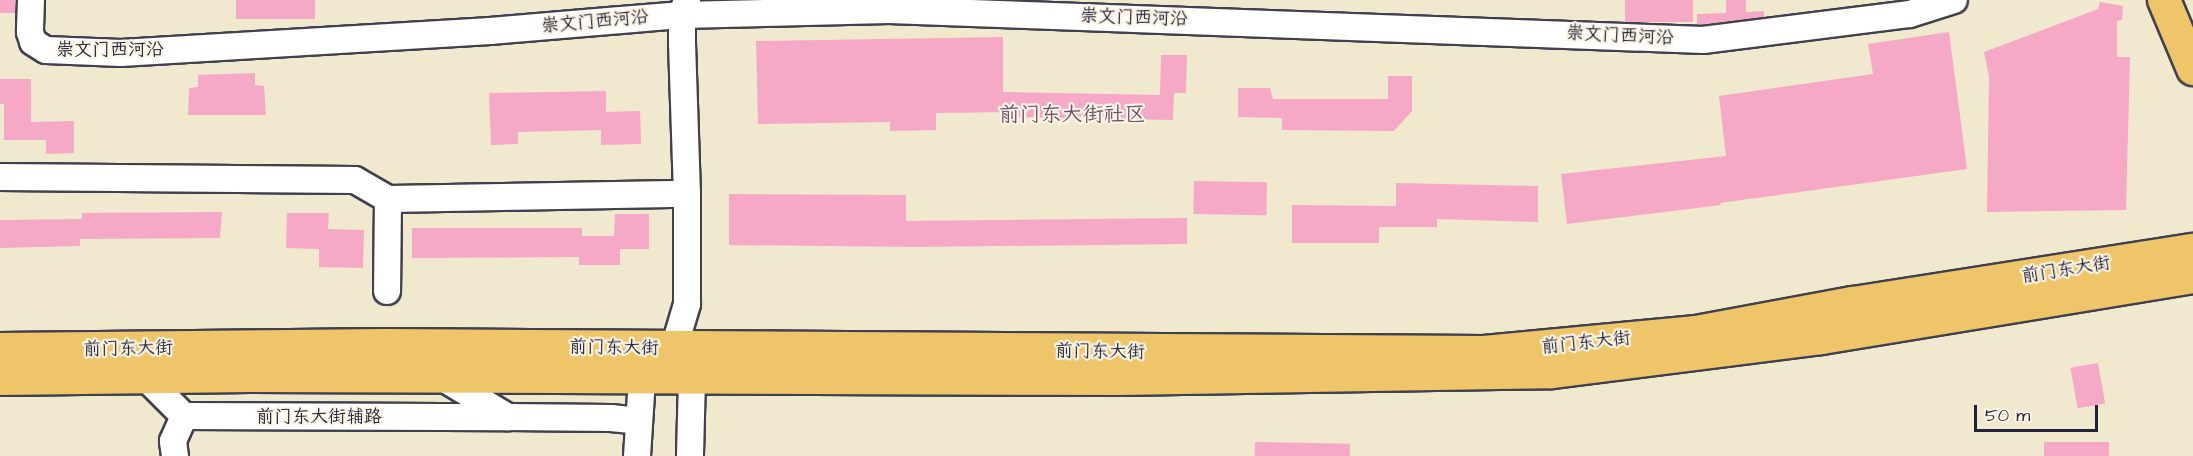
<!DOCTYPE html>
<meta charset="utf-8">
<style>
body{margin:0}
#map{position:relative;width:2193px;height:456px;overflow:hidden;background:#f0e9cd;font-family:"Architects Daughter","LXGW WenKai TC",sans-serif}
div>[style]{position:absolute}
.building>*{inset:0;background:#f5a9c6;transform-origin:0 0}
.roads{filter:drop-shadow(2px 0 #414051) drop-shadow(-2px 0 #414051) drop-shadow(0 2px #414051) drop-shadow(0 -2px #414051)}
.minor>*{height:26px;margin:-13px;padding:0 13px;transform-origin:13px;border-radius:13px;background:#fff}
.major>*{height:32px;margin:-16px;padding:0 16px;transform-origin:16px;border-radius:16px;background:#eec569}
span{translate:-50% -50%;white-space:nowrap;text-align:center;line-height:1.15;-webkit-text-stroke:4.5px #fcf5e5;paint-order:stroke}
.street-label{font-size:18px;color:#22223b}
.quarter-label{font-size:21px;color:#6c516c}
.scale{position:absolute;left:1974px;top:405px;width:124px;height:27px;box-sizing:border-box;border:3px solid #22223b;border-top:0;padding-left:8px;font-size:18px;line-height:21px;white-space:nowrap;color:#22223b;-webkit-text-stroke:4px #fcf5e5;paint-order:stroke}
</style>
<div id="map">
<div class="building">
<i style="left:0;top:0;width:16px;height:13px"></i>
<i style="left:236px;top:0;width:79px;height:19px"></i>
<i style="left:1625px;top:0;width:68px;height:22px"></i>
<i style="clip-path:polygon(1726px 0,1746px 0,1746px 12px,1764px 11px,1764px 17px,1697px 25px,1697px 14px,1726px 13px)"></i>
<i style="clip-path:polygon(2100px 2px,2123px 6px,2122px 20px,2117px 21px,2117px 57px,2130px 57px,2126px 210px,1987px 212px,1989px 76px,1984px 52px,2098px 9px)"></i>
<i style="clip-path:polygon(1949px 32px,1967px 169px,1720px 203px,1721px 205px,1567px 224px,1561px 174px,1726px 156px,1719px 96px,1873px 74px,1868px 44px)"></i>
<i style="clip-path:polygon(1003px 37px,1003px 92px,1160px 95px,1161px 55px,1187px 55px,1186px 93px,1174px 93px,1173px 120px,1013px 117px,1013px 112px,936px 113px,936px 130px,890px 131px,890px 122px,758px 124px,756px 41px)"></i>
<i style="clip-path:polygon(255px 73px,255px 85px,264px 86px,266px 115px,188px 115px,189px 88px,198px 87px,198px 75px)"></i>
<i style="clip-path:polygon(1388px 76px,1412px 76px,1412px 111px,1394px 131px,1282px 130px,1282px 118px,1238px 117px,1238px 88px,1270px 88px,1273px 99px,1388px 99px)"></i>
<i style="clip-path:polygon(0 79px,31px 79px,31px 122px,74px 121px,74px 153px,46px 154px,46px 140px,4px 140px,4px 104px,0 104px)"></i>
<i style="clip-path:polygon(606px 91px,606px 112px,640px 111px,641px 144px,601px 145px,601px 130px,518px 132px,518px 144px,491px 145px,489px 93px)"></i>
<i style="left:1194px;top:181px;width:73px;height:33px;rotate:1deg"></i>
<i style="clip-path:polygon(1396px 183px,1538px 186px,1538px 222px,1437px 219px,1437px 227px,1379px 227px,1379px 243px,1292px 243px,1292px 205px,1396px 206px)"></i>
<i style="clip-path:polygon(729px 194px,906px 195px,906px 221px,1187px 218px,1187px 244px,915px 247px,729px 245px)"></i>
<i style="clip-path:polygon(222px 212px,220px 238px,80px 239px,80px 246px,0 248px,0 220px,82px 219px,82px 213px)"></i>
<i style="clip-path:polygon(287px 213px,329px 213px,328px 229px,364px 230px,363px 268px,319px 267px,319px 249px,286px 248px)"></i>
<i style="clip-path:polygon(615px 214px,649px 214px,649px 249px,620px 249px,620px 265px,579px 265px,579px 257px,412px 258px,412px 228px,582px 228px,582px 236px,614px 236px)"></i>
<i style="left:2098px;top:363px;width:41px;height:28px;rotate:80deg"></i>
<i style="left:1255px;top:442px;width:95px;height:14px;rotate:1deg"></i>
<i style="left:2044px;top:442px;width:65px;height:14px"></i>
</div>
<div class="roads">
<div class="minor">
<i style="left:31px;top:0;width:32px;rotate:92deg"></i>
<i style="left:30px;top:32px;width:10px;rotate:73deg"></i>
<i style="left:33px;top:42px;width:15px;rotate:32deg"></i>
<i style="left:46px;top:50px;width:75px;rotate:2.3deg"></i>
<i style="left:121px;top:53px;width:370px;rotate:-3.4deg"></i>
<i style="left:490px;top:31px;width:193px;rotate:-4.8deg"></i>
<i style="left:682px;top:15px;width:207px;rotate:-1.4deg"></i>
<i style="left:889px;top:10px;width:815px;rotate:2.11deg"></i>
<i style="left:1703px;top:40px;width:209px;rotate:-7.2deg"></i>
<i style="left:1910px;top:14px;width:46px;rotate:-17.7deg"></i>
<i style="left:0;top:177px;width:355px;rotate:0.5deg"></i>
<i style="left:355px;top:180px;width:38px;rotate:30deg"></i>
<i style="left:388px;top:199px;width:92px;rotate:90.6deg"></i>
<i style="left:388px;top:199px;width:299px;rotate:-1deg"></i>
<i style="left:682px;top:361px;width:20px;rotate:60deg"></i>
<i style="left:692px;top:378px;width:78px;rotate:91.5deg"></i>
<i style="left:145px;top:377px;width:55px;rotate:45deg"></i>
<i style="left:184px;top:416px;width:324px;rotate:0.2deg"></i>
<i style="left:508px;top:417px;width:103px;rotate:0.6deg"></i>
<i style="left:611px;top:418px;width:28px;rotate:6deg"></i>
<i style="left:443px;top:378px;width:76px;rotate:31deg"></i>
<i style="left:175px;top:456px;width:15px;rotate:-98deg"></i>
<i style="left:173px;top:441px;width:27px;rotate:-66deg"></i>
<i style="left:637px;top:456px;width:77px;rotate:-86.3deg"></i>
<i style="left:642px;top:379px;width:45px;rotate:-44.1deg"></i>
<i style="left:674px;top:348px;width:46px;rotate:-73.5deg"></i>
<i style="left:687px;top:304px;width:110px;rotate:-90deg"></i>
<i style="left:687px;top:194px;width:151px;rotate:-91.9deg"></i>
<i style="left:682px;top:43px;width:28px;rotate:-90deg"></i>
<i style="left:682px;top:15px;width:16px;rotate:-72deg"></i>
</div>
<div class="major">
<i style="left:2164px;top:0;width:75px;rotate:67.2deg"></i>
<i style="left:0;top:349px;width:385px;rotate:-0.6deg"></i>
<i style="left:385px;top:345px;width:1099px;rotate:0.36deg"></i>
<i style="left:1484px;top:352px;width:213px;rotate:-5.4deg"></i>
<i style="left:1696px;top:332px;width:160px;rotate:-10.5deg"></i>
<i style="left:1853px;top:303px;width:344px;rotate:-8.9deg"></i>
<i style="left:0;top:379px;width:250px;rotate:-0.7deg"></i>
<i style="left:250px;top:376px;width:869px;rotate:0.2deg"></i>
<i style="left:1119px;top:379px;width:433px;rotate:-0.9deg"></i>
<i style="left:1552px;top:372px;width:271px;rotate:-7.2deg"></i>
<i style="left:1821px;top:338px;width:377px;rotate:-9.3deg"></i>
</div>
</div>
<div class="street-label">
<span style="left:1134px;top:18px;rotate:2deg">崇文门西河沿</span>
<span style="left:595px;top:22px;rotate:-5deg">崇文门西河沿</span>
<span style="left:1620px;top:36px;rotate:3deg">崇文门西河沿</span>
<span style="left:110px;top:50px">崇文门西河沿</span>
<span style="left:2066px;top:270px;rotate:-9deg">前门东大街</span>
<span style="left:1586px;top:343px;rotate:-6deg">前门东大街</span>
<span style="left:614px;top:348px;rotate:1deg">前门东大街</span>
<span style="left:128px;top:349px;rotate:-1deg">前门东大街</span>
<span style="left:1100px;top:352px;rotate:1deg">前门东大街</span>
<span style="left:319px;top:417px">前门东大街辅路</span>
</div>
<div class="quarter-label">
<span style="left:1072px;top:115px">前门东大街社区</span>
</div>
<div class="scale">50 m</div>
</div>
